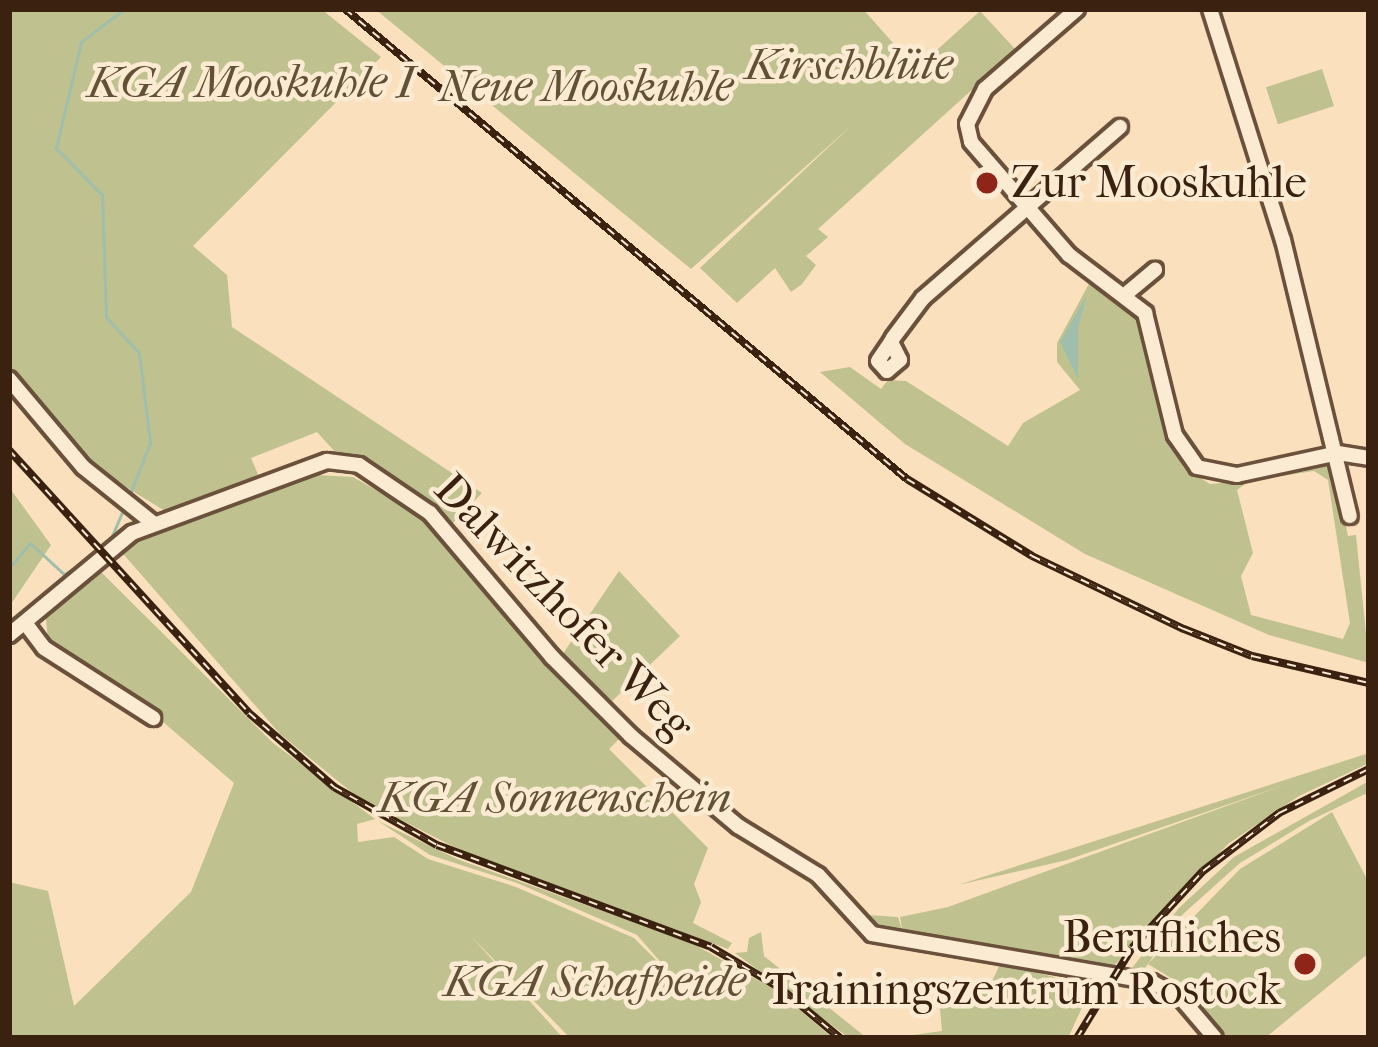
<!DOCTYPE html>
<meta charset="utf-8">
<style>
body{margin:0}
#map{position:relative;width:1378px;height:1047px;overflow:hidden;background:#fae0bc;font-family:"IM FELL French Canon",serif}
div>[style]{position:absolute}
.green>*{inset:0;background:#bfc28f;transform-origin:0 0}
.water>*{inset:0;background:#9fbeac}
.stream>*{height:3px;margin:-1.5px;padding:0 1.5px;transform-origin:1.5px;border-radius:1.5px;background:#9fbeac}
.roads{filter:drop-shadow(3px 0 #6b513b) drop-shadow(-3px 0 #6b513b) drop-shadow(0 3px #6b513b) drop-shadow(0 -3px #6b513b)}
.minor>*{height:14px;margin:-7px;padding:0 7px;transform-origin:7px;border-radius:7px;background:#fcebd3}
.rail>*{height:8px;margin-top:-4px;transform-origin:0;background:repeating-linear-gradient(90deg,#fcebd3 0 9px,#3b2110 0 18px);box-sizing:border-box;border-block:3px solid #3b2110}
.dots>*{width:33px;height:33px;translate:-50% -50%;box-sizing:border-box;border:6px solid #fcebd3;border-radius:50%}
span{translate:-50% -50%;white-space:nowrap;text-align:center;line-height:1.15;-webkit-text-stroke:9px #fcebd3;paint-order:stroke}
.park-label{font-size:45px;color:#635136;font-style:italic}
.poi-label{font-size:45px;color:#3b2110}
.left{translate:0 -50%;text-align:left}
.right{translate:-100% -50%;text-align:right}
.street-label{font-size:45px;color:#3b2110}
.frame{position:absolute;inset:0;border:12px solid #3b2110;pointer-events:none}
</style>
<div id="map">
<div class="green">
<i style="clip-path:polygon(9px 9px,321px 9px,381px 57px,193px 246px,227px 275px,232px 327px,482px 493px,449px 527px,417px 493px,336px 453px,317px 432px,251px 458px,260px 479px,170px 514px,80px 459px,9px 371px)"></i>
<i style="clip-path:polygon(375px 9px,863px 9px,916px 69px,980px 11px,1016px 50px,818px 229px,828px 237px,806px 256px,816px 265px,802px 284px,791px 292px,775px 268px,737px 303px,700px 268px,852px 125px,691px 269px)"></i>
<i style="left:1322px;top:69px;width:39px;height:59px;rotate:72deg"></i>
<i style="clip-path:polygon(1091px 280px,1139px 317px,1167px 436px,1184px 468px,1210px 484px,1249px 481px,1237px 490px,1253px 553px,1241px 576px,1251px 615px,1343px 639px,1350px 623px,1328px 480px,1314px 471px,1255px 480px,1325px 463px,1335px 471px,1348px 536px,1356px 535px,1369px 663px,1269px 635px,1085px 554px,905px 444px,820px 372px,850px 367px,881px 389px,888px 380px,906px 381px,1008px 446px,1023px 423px,1080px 390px,1057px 362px,1057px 343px)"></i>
<i style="clip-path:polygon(317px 475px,353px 477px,418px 514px,621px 737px,609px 749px,708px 848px,694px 884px,701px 902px,693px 923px,732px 943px,728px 949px,460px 850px,360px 799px,280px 734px,119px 549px)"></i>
<i style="clip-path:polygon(9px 487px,51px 545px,9px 607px)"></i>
<i style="clip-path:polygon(619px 571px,680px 636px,607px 706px,560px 658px)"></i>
<i style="clip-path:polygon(101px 572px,273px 743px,375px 819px,357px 824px,358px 842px,394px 837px,428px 859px,516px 887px,634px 938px,677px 981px,637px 935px,517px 883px,430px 855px,378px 821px,457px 859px,690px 942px,777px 991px,833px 1038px,570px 1038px,469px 934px,563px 1038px,9px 1038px,9px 882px,48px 891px,74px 1006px,191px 892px,234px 783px,155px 715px,48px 642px,46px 618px)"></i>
<i style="clip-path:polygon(1369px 753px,1369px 763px,1299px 796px,1228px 844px,1110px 970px,904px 937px,868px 923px,868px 915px,898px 917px,903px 933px,900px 917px,948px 907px,1290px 783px,1067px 860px,958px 885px)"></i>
<i style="clip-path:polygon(1369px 781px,1369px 800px,1365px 794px,1309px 821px,1240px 863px,1182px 915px,1141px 974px,1128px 973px,1179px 908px,1234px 857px)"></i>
<i style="clip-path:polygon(1332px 812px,1369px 883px,1369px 953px,1265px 1038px,1227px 1038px,1184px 986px,1148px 964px,1240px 869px)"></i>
<i style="clip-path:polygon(761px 932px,764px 956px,867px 1038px,849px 1038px,735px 953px,747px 952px,749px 938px)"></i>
<i style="clip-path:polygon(1000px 964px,1092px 986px,1068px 1038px,891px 1038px,942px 1031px,939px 998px,989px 988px)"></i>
</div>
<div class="water">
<i style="clip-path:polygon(1087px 295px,1078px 327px,1078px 379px,1060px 342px)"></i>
</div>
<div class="stream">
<i style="left:124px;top:9px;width:54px;rotate:142.5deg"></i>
<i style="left:81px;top:42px;width:109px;rotate:103.3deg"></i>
<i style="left:56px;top:148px;width:66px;rotate:45.6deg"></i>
<i style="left:102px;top:195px;width:122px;rotate:88.1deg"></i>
<i style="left:106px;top:317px;width:49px;rotate:47.5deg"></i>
<i style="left:139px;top:353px;width:91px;rotate:83deg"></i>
<i style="left:150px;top:443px;width:52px;rotate:111.6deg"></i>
<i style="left:109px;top:543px;width:38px;rotate:-67deg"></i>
<i style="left:9px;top:568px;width:33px;rotate:-50deg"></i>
<i style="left:30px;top:543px;width:46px;rotate:42.4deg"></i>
<i style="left:64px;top:574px;width:27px;rotate:-27deg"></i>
</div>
<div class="roads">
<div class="minor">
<i style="left:1077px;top:9px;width:122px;rotate:139deg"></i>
<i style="left:985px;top:89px;width:39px;rotate:117deg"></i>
<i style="left:967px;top:124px;width:18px;rotate:77deg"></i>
<i style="left:971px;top:142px;width:150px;rotate:49.1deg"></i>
<i style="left:1069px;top:255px;width:96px;rotate:37.3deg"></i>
<i style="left:1145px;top:313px;width:126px;rotate:76.2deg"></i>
<i style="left:1175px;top:435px;width:39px;rotate:55deg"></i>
<i style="left:1197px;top:467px;width:41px;rotate:11.3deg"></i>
<i style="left:1237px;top:475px;width:103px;rotate:-12.3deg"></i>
<i style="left:1338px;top:453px;width:31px;rotate:9deg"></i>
<i style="left:1210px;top:9px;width:242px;rotate:72.5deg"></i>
<i style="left:1283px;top:240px;width:284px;rotate:76.4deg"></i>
<i style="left:1126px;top:294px;width:38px;rotate:-40deg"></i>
<i style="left:891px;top:342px;width:20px;rotate:63deg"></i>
<i style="left:900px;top:360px;width:17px;rotate:140deg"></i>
<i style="left:887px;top:371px;width:13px;rotate:-132deg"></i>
<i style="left:878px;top:361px;width:23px;rotate:-56deg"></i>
<i style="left:891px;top:342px;width:4px;rotate:-63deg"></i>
<i style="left:893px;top:338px;width:50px;rotate:-53.1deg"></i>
<i style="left:923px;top:298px;width:261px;rotate:-41deg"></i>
<i style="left:9px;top:379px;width:115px;rotate:49.9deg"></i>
<i style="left:83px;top:467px;width:90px;rotate:38.7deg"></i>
<i style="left:26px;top:624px;width:30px;rotate:53deg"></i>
<i style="left:44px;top:648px;width:130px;rotate:32.7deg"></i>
<i style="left:9px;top:635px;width:160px;rotate:-39.7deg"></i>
<i style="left:132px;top:533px;width:208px;rotate:-20.3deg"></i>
<i style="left:327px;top:461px;width:32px;rotate:7deg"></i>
<i style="left:359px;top:465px;width:86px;rotate:34.1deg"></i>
<i style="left:430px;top:513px;width:189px;rotate:49.7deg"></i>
<i style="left:552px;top:657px;width:112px;rotate:45deg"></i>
<i style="left:631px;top:736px;width:140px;rotate:40.1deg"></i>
<i style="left:738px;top:826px;width:94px;rotate:31.5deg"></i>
<i style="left:818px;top:875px;width:80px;rotate:47.5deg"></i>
<i style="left:872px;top:934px;width:284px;rotate:9.7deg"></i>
<i style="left:1152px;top:982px;width:33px;rotate:29deg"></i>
<i style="left:1181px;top:998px;width:52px;rotate:49.6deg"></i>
</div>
</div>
<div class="rail">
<i style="left:345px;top:9px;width:733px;rotate:39.91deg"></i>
<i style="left:907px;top:479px;width:147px;rotate:31.6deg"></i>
<i style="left:1032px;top:556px;width:169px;rotate:25.7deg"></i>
<i style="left:1184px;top:629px;width:73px;rotate:21.7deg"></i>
<i style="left:1252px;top:656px;width:120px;rotate:13deg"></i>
<i style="left:9px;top:450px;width:356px;rotate:47.6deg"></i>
<i style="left:249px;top:713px;width:113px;rotate:41deg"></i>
<i style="left:334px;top:787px;width:118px;rotate:29.4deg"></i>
<i style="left:437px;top:845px;width:292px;rotate:20.4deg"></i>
<i style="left:711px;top:947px;width:80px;rotate:30.7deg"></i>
<i style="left:780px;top:988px;width:78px;rotate:39.8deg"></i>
<i style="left:1077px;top:1038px;width:105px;rotate:-58.6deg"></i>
<i style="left:1132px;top:948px;width:105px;rotate:-47.3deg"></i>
<i style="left:1203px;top:871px;width:96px;rotate:-37.3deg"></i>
<i style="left:1279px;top:813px;width:100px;rotate:-26.1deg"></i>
</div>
<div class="dots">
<i style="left:987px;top:183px;background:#8f2418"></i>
<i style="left:1305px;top:964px;background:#8f2418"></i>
</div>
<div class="park-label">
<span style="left:849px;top:65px">Kirschblüte</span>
<span style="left:251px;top:83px">KGA Mooskuhle I</span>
<span style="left:586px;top:87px">Neue Mooskuhle</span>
<span style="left:555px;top:798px">KGA Sonnenschein</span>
<span style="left:595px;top:982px">KGA Schafheide</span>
</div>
<div class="poi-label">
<span class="left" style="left:1011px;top:183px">Zur Mooskuhle</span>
<span class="right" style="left:1281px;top:964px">Berufliches<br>Trainingszentrum Rostock</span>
</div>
<div class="street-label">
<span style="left:564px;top:607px;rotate:46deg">Dalwitzhofer Weg</span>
</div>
<div class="frame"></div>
</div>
